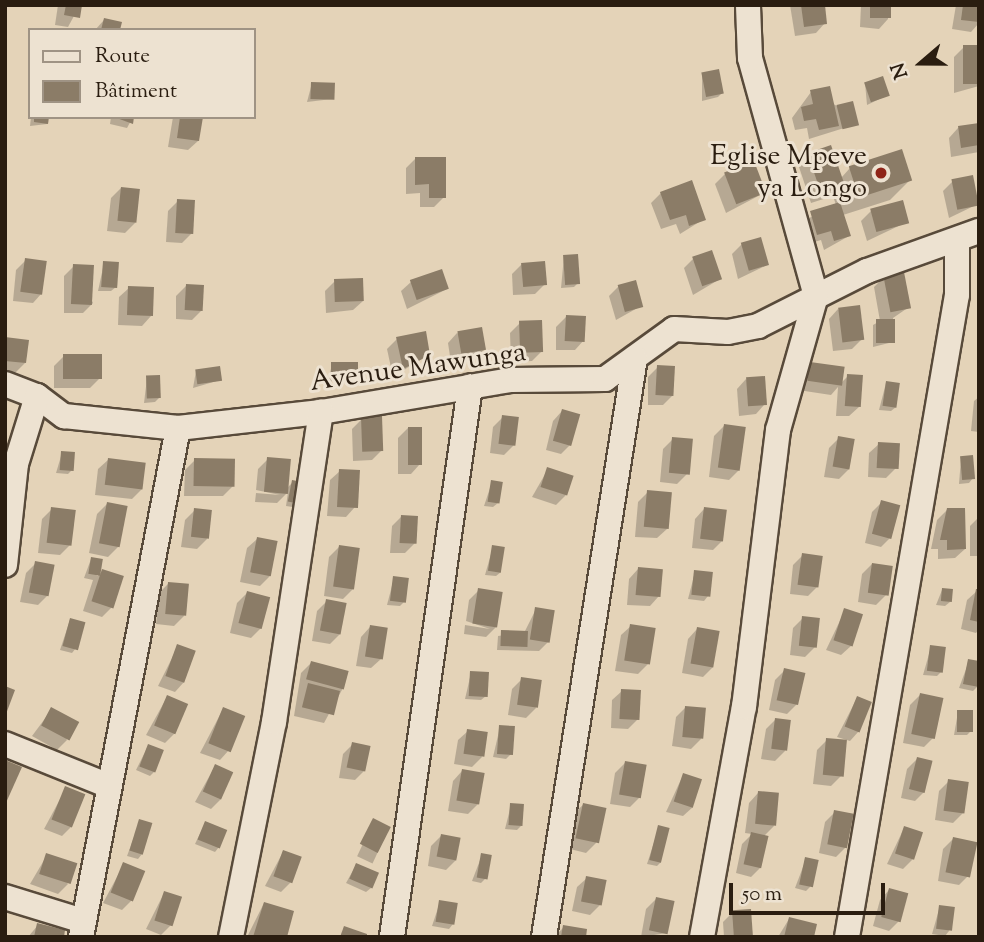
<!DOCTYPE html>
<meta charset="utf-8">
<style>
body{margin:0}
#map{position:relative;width:984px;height:942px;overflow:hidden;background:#e4d3b8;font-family:"Sorts Mill Goudy",serif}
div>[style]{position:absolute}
.shadow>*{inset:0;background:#0003;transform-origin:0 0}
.building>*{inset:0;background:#8b7c67;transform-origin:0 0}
.roads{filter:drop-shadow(2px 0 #584a3a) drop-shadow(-2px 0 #584a3a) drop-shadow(0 2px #584a3a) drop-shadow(0 -2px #584a3a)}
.minor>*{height:24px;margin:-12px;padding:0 12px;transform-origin:12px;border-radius:12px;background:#ede2d1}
.dots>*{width:19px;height:19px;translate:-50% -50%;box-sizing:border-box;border:4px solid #ede2d1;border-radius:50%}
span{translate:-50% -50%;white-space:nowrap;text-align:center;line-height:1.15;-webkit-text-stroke:6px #ede2d1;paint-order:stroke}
.poi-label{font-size:28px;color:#2a1d10}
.right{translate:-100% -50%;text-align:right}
.street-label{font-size:28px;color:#2a1d10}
.frame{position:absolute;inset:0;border:7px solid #2a1d10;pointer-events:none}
.legend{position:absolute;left:28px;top:28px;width:228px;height:91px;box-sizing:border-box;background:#ede2d1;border:2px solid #9f9384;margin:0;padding:9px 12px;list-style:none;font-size:21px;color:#2a1d10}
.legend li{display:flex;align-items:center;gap:14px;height:35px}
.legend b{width:35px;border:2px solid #9f9384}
.north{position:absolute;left:886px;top:28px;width:70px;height:70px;-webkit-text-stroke:5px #ede2d1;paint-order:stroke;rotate:250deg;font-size:19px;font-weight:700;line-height:28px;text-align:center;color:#2a1d10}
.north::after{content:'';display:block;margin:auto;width:24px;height:32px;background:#2a1d10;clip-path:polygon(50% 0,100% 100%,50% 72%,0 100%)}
.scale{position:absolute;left:729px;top:883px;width:156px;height:32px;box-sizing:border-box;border:4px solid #2a1d10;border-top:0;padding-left:9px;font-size:21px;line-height:24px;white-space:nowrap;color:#2a1d10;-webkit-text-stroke:5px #ede2d1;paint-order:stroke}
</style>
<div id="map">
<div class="shadow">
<i style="clip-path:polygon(58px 5px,80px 5px,68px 27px,55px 25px)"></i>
<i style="clip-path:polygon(790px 5px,823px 5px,825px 23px,816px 33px,795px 36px)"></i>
<i style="clip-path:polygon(861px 5px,889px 5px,888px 19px,879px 29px,860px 27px)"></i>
<i style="clip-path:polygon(956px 5px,979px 5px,979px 23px,971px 32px,952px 29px)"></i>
<i style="clip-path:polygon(104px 20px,119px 30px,95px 30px)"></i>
<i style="clip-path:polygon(964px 47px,979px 47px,979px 86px,954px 93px,954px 57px)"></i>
<i style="clip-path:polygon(702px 74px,722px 93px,718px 97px,702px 101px)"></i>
<i style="clip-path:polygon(312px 83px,332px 99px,307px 102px)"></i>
<i style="clip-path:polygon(865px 83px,888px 95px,867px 105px)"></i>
<i style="clip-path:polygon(811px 92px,837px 106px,857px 124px,809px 139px,807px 128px,795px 130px,792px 118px)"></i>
<i style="clip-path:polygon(31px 117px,47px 117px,47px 124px,30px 126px)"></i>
<i style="clip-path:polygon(111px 117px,133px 117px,127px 128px,110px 124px)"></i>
<i style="clip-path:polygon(173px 117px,201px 117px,198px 141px,188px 150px,168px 147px)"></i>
<i style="clip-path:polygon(979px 125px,979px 152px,951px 157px,949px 138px,958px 128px)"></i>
<i style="clip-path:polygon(808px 154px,841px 178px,850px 168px,910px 180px,890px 200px,843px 215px,849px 236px,824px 250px,821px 240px,808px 244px,801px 222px,836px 205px,833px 196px,811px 203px,798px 164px)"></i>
<i style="clip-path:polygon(416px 158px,444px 197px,434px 207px,420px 207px,420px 193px,406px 194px,406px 168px)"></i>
<i style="clip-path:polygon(725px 174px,764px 193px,726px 213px,715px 184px)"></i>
<i style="clip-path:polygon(953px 181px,978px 204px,949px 218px,943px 191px)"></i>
<i style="clip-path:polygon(121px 188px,135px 223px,125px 233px,107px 231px,111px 198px)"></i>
<i style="clip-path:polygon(661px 193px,704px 219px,680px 234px,676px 224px,661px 229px,651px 203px)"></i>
<i style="clip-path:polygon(178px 201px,192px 233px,182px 243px,166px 242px,168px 211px)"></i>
<i style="clip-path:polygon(871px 211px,907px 222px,867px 241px,861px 221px)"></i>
<i style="clip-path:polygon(742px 244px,767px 265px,738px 279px,732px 254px)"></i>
<i style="clip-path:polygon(564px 256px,578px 283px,574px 287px,561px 288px)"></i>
<i style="clip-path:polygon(693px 259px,720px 279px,693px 295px,684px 268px)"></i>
<i style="clip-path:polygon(26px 260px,42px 293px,33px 303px,13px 301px,16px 270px)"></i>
<i style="clip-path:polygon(104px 263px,116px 287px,111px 291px,98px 291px)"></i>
<i style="clip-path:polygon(522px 264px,545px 284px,535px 294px,513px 295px,512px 274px)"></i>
<i style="clip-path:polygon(74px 266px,93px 303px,83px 313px,64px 313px,64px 276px)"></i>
<i style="clip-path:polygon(884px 277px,909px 307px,893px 318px,893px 342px,873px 347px,873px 325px,880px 321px,874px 287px)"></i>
<i style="clip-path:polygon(334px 282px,363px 301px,353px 310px,326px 313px,325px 291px)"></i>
<i style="clip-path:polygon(411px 282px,447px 289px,407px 309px,401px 291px)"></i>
<i style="clip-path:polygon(186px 286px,202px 310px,192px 320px,176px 319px,176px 296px)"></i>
<i style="clip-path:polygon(619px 286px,641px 306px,616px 320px,609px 296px)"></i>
<i style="clip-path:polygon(129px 288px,151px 316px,142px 326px,118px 325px,119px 297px)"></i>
<i style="clip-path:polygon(838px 309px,862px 339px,852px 349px,833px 351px,829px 319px)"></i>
<i style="clip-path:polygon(566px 317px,584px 340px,575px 350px,556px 350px,556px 327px)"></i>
<i style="clip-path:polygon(520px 323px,542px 351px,532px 361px,511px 362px,510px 333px)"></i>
<i style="clip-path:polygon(457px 333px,484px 350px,474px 359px,451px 363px,448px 343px)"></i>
<i style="clip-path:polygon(5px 339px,25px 363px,15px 373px,5px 373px)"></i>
<i style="clip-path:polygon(397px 339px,429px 354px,393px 377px,387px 349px)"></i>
<i style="clip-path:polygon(64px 356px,100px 378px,90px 388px,54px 388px,54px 366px)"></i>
<i style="clip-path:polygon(332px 364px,357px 377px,328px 382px)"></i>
<i style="clip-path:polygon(811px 364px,841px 383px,848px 376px,859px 407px,849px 416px,836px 416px,838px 387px,831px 395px,798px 390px)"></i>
<i style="clip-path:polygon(658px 367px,673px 395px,663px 405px,648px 405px,648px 377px)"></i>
<i style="clip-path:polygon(196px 371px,220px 380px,193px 388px)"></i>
<i style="clip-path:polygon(147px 378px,159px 398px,155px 402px,144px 403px)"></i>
<i style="clip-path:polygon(746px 379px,765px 404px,756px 414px,739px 416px,737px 389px)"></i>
<i style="clip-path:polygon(886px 383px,896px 407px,891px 411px,879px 410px)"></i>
<i style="clip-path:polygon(979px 397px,979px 432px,971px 431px,974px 401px)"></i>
<i style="clip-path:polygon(562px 411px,571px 444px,561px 454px,546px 450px,553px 421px)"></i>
<i style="clip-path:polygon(503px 417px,514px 445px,504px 455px,490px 453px,493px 427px)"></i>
<i style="clip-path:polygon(362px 419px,381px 451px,372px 460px,353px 461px,352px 429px)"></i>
<i style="clip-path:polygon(724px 426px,739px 470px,729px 480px,709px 477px,714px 436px)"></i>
<i style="clip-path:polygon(408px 428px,420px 464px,411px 474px,398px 474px,398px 438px)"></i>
<i style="clip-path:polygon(839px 438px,849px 469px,839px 479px,824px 477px,829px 448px)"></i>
<i style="clip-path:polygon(673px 439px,687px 474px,677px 484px,660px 482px,663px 449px)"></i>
<i style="clip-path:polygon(879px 444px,896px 468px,886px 478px,868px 477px,869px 453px)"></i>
<i style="clip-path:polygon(62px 453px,72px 470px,68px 474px,56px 473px)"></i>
<i style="clip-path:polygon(961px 458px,973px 478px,969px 483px,959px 484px)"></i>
<i style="clip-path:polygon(268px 459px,287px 488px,293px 482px,299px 508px,286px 506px,288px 492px,277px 503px,255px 502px,256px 493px,280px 495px,256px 490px,258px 469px)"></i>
<i style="clip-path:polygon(108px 460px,142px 489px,132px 499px,95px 495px,98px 469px)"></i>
<i style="clip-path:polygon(195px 460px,233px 486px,223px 496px,184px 496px,185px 470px)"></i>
<i style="clip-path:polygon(548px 469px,566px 495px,556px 505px,532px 497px)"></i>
<i style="clip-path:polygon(340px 471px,355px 507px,346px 517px,327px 516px,330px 480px)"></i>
<i style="clip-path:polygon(492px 482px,498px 503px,493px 507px,484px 506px)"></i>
<i style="clip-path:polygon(648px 492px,667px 529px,657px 538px,635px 537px,638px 502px)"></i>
<i style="clip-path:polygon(882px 502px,891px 537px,881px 547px,865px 543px,872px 512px)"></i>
<i style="clip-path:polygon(107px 504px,118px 547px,108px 557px,89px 553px,97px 514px)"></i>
<i style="clip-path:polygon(52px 509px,70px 545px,60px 555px,38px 553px,42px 519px)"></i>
<i style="clip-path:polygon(704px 509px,723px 540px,713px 550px,692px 548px,695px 519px)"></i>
<i style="clip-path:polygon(195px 510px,207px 539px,197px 549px,181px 547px,185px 520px)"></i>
<i style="clip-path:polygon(947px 510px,965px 549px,955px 558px,938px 559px,938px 549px,931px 549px,937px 520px)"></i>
<i style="clip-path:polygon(402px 516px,415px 543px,405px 553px,390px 553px,392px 526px)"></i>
<i style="clip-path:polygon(979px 517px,979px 556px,970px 556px,970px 526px)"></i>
<i style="clip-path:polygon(257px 539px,270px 576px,260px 586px,240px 582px,247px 548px)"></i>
<i style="clip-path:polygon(339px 547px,353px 589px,343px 599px,324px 596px,329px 557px)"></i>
<i style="clip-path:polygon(493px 547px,501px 572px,496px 576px,485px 575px)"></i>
<i style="clip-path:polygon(803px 555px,818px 586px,808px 596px,790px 594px,793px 565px)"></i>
<i style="clip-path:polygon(91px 559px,97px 576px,103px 571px,112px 607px,102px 617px,83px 611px,93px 580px,84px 578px)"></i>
<i style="clip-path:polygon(36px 563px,48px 595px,38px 605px,20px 602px,26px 573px)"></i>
<i style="clip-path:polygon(872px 564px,886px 595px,876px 605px,858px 602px,862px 574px)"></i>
<i style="clip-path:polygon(638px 569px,659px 596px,650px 606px,627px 605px,629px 579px)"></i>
<i style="clip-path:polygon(695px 572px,708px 596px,704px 601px,688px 599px)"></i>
<i style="clip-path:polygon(394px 578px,404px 602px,400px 606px,387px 605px)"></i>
<i style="clip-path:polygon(168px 584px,184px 616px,174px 626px,156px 624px,159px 593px)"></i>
<i style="clip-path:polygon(479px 590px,496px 627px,486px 637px,464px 634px,465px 625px,490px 629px,466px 621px,469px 600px)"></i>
<i style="clip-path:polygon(942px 590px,950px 602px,945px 606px,936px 605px)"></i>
<i style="clip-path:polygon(977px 591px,979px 629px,976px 633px,961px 629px,967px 600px)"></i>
<i style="clip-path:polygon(247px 593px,261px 628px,251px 638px,230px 633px,237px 603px)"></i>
<i style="clip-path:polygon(327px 601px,340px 634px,330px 644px,312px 641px,317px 611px)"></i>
<i style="clip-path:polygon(536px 609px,549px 641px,539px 651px,497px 650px,498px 636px,524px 633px)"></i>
<i style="clip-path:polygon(845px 610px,851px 646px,841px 655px,826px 650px)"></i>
<i style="clip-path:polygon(803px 618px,815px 647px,805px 657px,790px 655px,793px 628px)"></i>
<i style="clip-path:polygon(70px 620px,76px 648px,72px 653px,60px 650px)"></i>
<i style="clip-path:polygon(631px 626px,648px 664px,638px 674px,615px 671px,621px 635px)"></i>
<i style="clip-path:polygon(370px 627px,381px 659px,371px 668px,356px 666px,361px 637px)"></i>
<i style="clip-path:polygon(697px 629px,713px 667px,703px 677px,682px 673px,688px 639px)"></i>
<i style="clip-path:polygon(178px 646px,184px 682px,175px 692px,158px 686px)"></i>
<i style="clip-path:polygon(931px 647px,941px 672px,937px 676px,923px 675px)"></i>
<i style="clip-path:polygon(969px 661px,978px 686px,973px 691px,959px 688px)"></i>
<i style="clip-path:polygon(311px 663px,343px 688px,324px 723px,294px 716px,301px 673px)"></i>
<i style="clip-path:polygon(785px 670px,797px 704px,787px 714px,769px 710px,775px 680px)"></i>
<i style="clip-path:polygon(471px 673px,486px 696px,481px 700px,465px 699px)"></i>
<i style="clip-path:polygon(522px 679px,536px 708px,526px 718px,508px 715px,512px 689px)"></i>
<i style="clip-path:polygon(622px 691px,638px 719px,628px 729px,611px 728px,612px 700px)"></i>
<i style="clip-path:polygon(920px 695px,934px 737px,924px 747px,903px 743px,910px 705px)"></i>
<i style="clip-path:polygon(167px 697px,175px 733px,165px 743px,146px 735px)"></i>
<i style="clip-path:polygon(857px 698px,859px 731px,850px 741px,837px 737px)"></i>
<i style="clip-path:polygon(686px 707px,701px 739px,691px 749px,672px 746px,676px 717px)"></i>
<i style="clip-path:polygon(52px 709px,67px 740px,57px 750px,32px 736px)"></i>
<i style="clip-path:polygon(223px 709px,229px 750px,220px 760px,200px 753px)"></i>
<i style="clip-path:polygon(958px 712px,971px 731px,967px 735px,954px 735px)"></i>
<i style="clip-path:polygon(775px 720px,785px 751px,775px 761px,761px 759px,766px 729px)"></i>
<i style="clip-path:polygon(500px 727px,511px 754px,506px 759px,493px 757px)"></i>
<i style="clip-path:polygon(468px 731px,482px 757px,472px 767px,454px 764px,458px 740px)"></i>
<i style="clip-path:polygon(827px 740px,841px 776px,831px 786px,813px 784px,817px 750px)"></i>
<i style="clip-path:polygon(353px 744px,365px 770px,355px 780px,339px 778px,343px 754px)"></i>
<i style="clip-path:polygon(148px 746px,154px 772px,150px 776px,136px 770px)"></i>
<i style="clip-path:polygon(917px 759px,925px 791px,915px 801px,901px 798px,907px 769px)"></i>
<i style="clip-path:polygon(625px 763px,640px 797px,630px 807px,610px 804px,615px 773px)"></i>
<i style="clip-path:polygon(215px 766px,221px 799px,211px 809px,195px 802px)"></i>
<i style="clip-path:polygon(462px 771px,478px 804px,468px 814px,448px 811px,453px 781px)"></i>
<i style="clip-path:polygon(683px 775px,693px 807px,683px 816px,666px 812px)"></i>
<i style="clip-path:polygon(949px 781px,963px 813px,953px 823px,935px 820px,939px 791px)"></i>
<i style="clip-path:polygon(66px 788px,71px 827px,62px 836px,44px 829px)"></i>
<i style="clip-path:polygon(758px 793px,774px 826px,763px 837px,761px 867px,751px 877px,736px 873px,742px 844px,752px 834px,745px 833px,749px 803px)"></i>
<i style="clip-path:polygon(511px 805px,521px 826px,517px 830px,505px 829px)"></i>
<i style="clip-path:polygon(583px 805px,596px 843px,586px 853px,566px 848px,573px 814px)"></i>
<i style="clip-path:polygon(835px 812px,846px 847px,836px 857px,819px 853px,825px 822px)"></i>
<i style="left:374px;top:820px;width:17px;height:40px;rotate:25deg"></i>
<i style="clip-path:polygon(140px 821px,142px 854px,138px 859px,127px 856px)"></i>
<i style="clip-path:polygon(205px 823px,219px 847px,215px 852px,195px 844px)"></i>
<i style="clip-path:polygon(659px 827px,661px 862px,657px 866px,647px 864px)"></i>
<i style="clip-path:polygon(904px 828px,913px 859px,903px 869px,887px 864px)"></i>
<i style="clip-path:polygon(441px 836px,456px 860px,446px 870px,428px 866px,431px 846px)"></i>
<i style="clip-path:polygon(953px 839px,969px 875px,959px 885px,938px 881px,943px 849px)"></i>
<i style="clip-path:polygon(283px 852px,291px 882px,281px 892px,265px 886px)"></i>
<i style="clip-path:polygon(47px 855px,68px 884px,58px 894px,30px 884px)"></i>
<i style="clip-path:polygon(482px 855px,485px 879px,481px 883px,472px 881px)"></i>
<i style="clip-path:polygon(806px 859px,810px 887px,806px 891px,795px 888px)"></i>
<i style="clip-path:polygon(124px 864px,132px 900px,122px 910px,103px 903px)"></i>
<i style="clip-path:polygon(356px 865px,371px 888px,366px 892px,346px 883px)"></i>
<i style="clip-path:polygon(587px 878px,600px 905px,590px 915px,572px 911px,577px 887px)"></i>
<i style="clip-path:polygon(889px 890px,899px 921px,889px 931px,873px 926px,880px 900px)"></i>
<i style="clip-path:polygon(164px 893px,171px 925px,161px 935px,146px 929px)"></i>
<i style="clip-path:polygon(656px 899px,667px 933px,641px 937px,646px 909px)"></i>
<i style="clip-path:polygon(440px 902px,453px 924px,449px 929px,432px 926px)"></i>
<i style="clip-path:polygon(264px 903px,285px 937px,247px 937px)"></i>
<i style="clip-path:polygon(940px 906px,949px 931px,945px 936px,932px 934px)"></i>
<i style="clip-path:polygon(733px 912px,751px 934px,748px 937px,724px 937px,723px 922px)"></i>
<i style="clip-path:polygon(789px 919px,812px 937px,778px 937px)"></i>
<i style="clip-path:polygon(38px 925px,62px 937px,28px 937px)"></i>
<i style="clip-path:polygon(564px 927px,584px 937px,554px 937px)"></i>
</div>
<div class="building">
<i style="clip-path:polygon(66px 5px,82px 5px,80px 18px,64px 15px)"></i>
<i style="clip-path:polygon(801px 5px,825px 5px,827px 24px,804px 27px)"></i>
<i style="left:870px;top:5px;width:21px;height:13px"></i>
<i style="clip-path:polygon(963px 5px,979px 5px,979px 22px,961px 20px)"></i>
<i style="clip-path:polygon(104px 18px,122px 22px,120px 30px,101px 30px)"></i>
<i style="left:963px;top:45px;width:16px;height:39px"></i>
<i style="left:719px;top:69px;width:25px;height:18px;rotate:79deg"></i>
<i style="left:883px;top:76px;width:21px;height:20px;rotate:71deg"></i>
<i style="left:311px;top:82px;width:24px;height:17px;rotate:2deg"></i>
<i style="clip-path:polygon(830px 86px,839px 126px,819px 130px,816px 119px,804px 121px,801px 107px,813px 104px,810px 90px)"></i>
<i style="left:853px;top:101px;width:25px;height:17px;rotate:76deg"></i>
<i style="clip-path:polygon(34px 117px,49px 117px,48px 124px,34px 122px)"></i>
<i style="clip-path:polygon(114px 117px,134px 117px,133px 124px)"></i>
<i style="clip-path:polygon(180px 117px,203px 117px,199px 141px,177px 138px)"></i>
<i style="clip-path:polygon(979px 123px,979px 145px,961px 148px,958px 126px)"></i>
<i style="left:831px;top:145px;width:43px;height:25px;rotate:71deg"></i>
<i style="left:902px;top:149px;width:33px;height:56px;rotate:72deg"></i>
<i style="clip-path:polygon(415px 157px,446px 157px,446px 198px,429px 198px,429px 184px,415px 185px)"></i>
<i style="left:754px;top:161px;width:34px;height:32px;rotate:69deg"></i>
<i style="left:973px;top:175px;width:31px;height:22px;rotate:79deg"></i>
<i style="clip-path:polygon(692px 180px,706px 220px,689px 226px,686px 215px,670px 220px,660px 192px)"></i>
<i style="left:121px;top:187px;width:19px;height:34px;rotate:6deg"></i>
<i style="left:177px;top:199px;width:18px;height:34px;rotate:3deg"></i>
<i style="left:903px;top:200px;width:24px;height:34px;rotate:75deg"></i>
<i style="clip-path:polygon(840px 202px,851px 236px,834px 241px,831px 231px,817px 235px,810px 211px)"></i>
<i style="left:761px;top:237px;width:29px;height:21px;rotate:74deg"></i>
<i style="left:712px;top:250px;width:31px;height:21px;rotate:71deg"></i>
<i style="left:578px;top:254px;width:30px;height:15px;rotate:86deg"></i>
<i style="left:25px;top:258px;width:22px;height:34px;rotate:8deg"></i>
<i style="left:103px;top:261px;width:16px;height:26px;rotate:4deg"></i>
<i style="left:545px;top:261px;width:24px;height:24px;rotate:85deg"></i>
<i style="left:73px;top:264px;width:21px;height:40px;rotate:3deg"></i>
<i style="left:442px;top:269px;width:21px;height:34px;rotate:71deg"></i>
<i style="left:904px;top:272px;width:37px;height:21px;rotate:79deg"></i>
<i style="left:363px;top:278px;width:23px;height:29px;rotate:88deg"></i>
<i style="left:636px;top:280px;width:28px;height:19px;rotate:75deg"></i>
<i style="left:186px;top:284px;width:18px;height:26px;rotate:3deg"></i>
<i style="left:128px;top:286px;width:26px;height:29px;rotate:2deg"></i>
<i style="left:860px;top:305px;width:35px;height:22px;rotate:83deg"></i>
<i style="left:566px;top:315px;width:20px;height:26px;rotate:3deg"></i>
<i style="left:876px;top:319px;width:19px;height:24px"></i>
<i style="left:542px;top:320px;width:32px;height:23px;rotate:88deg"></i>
<i style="left:482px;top:327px;width:23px;height:25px;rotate:80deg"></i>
<i style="clip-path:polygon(426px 331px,430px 355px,403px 369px,396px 337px)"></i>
<i style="clip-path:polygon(5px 337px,29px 340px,26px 363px,5px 361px)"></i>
<i style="left:63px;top:354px;width:39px;height:25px"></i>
<i style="left:331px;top:362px;width:27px;height:16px"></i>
<i style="left:810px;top:362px;width:35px;height:19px;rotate:8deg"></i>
<i style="left:657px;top:365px;width:18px;height:30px;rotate:3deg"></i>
<i style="left:220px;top:366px;width:15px;height:25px;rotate:82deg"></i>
<i style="left:847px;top:374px;width:16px;height:32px;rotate:4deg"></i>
<i style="left:160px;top:375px;width:23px;height:14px;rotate:88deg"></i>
<i style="left:765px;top:376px;width:29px;height:19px;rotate:86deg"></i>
<i style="left:886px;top:381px;width:14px;height:25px;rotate:8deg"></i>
<i style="left:562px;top:409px;width:19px;height:33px;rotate:16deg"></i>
<i style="left:502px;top:415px;width:17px;height:29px;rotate:7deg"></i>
<i style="left:382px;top:416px;width:35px;height:21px;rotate:88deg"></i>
<i style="left:724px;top:424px;width:22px;height:44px;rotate:8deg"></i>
<i style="left:408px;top:427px;width:14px;height:38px"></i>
<i style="left:838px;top:436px;width:17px;height:31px;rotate:10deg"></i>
<i style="left:672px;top:437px;width:21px;height:36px;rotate:5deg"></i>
<i style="left:878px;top:442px;width:22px;height:26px;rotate:3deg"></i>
<i style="left:61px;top:451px;width:14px;height:19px;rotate:4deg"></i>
<i style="left:973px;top:455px;width:24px;height:13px;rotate:85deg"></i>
<i style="left:267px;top:457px;width:24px;height:35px;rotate:5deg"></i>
<i style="left:108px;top:458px;width:38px;height:27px;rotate:7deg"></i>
<i style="left:194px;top:458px;width:41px;height:28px;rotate:1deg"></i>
<i style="left:547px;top:467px;width:28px;height:21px;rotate:18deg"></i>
<i style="left:339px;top:469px;width:21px;height:38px;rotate:3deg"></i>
<i style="left:292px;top:480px;width:16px;height:22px;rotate:11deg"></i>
<i style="left:491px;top:480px;width:12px;height:22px;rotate:9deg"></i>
<i style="left:647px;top:490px;width:25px;height:37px;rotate:5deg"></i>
<i style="left:881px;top:500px;width:20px;height:35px;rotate:15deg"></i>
<i style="left:107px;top:502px;width:21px;height:42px;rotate:11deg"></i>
<i style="left:51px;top:507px;width:25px;height:36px;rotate:7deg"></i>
<i style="left:704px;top:507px;width:23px;height:32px;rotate:7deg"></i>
<i style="left:194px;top:508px;width:18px;height:29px;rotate:6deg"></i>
<i style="clip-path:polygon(947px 508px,965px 508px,966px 549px,947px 550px,947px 540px,940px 540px)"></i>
<i style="left:401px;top:515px;width:17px;height:28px;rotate:3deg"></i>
<i style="left:257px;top:537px;width:21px;height:36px;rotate:11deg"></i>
<i style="left:339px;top:545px;width:21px;height:42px;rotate:8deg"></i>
<i style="left:492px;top:545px;width:13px;height:26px;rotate:9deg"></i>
<i style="left:802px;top:553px;width:21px;height:32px;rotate:8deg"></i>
<i style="left:91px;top:557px;width:12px;height:17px;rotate:9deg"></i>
<i style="left:35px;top:561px;width:20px;height:32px;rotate:11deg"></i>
<i style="left:872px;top:563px;width:21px;height:30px;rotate:8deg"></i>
<i style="left:638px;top:567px;width:25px;height:28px;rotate:5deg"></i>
<i style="left:102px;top:569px;width:23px;height:34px;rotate:18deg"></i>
<i style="left:694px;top:570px;width:19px;height:25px;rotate:6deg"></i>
<i style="left:393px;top:576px;width:16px;height:25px;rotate:7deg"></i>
<i style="left:168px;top:582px;width:21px;height:32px;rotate:5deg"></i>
<i style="left:478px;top:588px;width:25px;height:36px;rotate:9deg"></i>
<i style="left:942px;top:588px;width:11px;height:13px;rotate:5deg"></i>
<i style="clip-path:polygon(976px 589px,979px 589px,979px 622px,970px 620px)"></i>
<i style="left:247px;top:591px;width:24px;height:33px;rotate:15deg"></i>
<i style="left:326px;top:599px;width:21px;height:32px;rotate:11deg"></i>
<i style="left:535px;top:607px;width:20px;height:33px;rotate:9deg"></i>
<i style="left:844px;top:608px;width:20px;height:34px;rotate:18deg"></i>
<i style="left:802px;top:616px;width:18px;height:30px;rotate:6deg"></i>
<i style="left:70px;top:618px;width:16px;height:29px;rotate:15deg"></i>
<i style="left:630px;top:624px;width:26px;height:37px;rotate:9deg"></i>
<i style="left:370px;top:625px;width:18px;height:32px;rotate:9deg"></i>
<i style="left:697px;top:627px;width:23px;height:37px;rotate:10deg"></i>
<i style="left:501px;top:630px;width:27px;height:16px;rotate:2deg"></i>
<i style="left:177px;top:644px;width:20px;height:34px;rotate:20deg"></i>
<i style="left:930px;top:645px;width:16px;height:26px;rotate:7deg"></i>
<i style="clip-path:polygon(968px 659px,979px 661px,979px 687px,963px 684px)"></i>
<i style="left:311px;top:661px;width:39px;height:19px;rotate:15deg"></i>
<i style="left:784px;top:668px;width:22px;height:33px;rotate:13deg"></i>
<i style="left:470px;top:671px;width:19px;height:25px;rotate:3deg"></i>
<i style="left:521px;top:677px;width:21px;height:28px;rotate:8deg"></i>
<i style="left:308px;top:683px;width:33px;height:25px;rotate:14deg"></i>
<i style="clip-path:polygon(5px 686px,15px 690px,6px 714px,5px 714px)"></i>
<i style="left:621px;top:689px;width:20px;height:30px;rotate:3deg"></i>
<i style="left:920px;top:693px;width:24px;height:42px;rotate:12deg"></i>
<i style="left:167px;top:695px;width:23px;height:33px;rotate:23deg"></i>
<i style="left:857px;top:696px;width:16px;height:33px;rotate:22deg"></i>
<i style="left:685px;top:706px;width:21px;height:31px;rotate:5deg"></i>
<i style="left:51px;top:707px;width:32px;height:21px;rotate:28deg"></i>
<i style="left:223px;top:707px;width:24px;height:39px;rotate:22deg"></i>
<i style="left:957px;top:710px;width:16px;height:22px"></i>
<i style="left:775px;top:718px;width:16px;height:31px;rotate:7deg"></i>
<i style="left:499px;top:725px;width:16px;height:29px;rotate:4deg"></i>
<i style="left:467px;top:729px;width:21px;height:25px;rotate:8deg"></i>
<i style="left:826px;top:738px;width:21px;height:37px;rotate:5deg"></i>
<i style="left:352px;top:742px;width:19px;height:26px;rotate:12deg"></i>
<i style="left:148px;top:744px;width:17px;height:24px;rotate:21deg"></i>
<i style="left:917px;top:757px;width:16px;height:33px;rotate:14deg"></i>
<i style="clip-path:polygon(5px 760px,22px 767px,5px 805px)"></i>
<i style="left:625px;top:761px;width:22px;height:34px;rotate:10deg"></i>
<i style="left:215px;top:764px;width:20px;height:30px;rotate:24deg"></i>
<i style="left:462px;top:769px;width:23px;height:32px;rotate:10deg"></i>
<i style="left:683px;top:773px;width:20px;height:30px;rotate:18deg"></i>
<i style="left:948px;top:779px;width:21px;height:32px;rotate:8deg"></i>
<i style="left:65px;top:786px;width:22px;height:36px;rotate:22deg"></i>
<i style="left:758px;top:791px;width:21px;height:33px;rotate:5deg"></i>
<i style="left:510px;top:803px;width:14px;height:22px;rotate:4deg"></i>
<i style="left:583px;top:803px;width:24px;height:36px;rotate:12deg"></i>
<i style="left:834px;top:810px;width:20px;height:35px;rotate:11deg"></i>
<i style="left:373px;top:818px;width:20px;height:29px;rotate:27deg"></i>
<i style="left:139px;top:819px;width:14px;height:33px;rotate:17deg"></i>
<i style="left:205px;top:821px;width:24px;height:20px;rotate:22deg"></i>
<i style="left:658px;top:825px;width:12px;height:36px;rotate:14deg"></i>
<i style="left:904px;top:826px;width:20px;height:29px;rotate:18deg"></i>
<i style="left:751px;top:832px;width:18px;height:33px;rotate:13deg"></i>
<i style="left:441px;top:834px;width:20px;height:23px;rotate:11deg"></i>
<i style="left:953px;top:837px;width:25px;height:36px;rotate:12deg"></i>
<i style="left:283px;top:850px;width:20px;height:28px;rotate:20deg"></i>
<i style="left:46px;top:853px;width:33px;height:22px;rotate:18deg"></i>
<i style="left:481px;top:853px;width:11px;height:25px;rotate:10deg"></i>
<i style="left:805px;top:857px;width:14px;height:28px;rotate:12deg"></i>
<i style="left:123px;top:862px;width:24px;height:33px;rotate:22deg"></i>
<i style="left:356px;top:863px;width:25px;height:17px;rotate:23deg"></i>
<i style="left:586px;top:876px;width:21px;height:26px;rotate:11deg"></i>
<i style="left:889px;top:888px;width:20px;height:30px;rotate:15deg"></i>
<i style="left:164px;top:891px;width:19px;height:31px;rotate:18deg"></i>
<i style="left:656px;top:897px;width:19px;height:34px;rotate:12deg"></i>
<i style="left:439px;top:900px;width:19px;height:22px;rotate:9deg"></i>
<i style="clip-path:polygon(264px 902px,294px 911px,287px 937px,253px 937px)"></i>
<i style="left:939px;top:905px;width:16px;height:24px;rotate:7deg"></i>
<i style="left:751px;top:909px;width:26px;height:19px;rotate:86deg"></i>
<i style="clip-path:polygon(789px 917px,817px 924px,814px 937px,784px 937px)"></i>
<i style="clip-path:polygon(37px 923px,65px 930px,64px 937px,34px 937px)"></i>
<i style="clip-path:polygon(563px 925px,587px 929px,586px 937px,561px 937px)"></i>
<i style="clip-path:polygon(344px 926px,367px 934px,367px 937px,340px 937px)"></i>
</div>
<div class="roads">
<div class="minor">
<i style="left:5px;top:384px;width:34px;rotate:21deg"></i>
<i style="left:37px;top:396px;width:34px;rotate:37deg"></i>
<i style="left:64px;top:416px;width:115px;rotate:6deg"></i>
<i style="left:178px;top:428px;width:144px;rotate:-6.4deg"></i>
<i style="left:321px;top:412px;width:193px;rotate:-9.6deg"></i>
<i style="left:511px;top:380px;width:94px;rotate:-0.6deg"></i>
<i style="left:605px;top:379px;width:85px;rotate:-35.9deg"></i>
<i style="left:674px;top:329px;width:54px;rotate:3.2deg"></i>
<i style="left:728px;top:332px;width:31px;rotate:-11deg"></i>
<i style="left:758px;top:326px;width:122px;rotate:-26.8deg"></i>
<i style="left:867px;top:271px;width:119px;rotate:-19.7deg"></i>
<i style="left:5px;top:565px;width:102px;rotate:-83.8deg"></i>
<i style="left:16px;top:464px;width:71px;rotate:-72.8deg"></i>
<i style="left:5px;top:744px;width:112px;rotate:22deg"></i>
<i style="left:5px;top:897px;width:82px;rotate:17.1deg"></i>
<i style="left:81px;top:937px;width:518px;rotate:-79.21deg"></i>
<i style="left:231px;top:937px;width:219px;rotate:-78.7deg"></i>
<i style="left:274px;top:722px;width:314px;rotate:-81.4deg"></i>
<i style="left:392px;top:937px;width:556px;rotate:-81.93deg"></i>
<i style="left:544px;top:937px;width:586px;rotate:-81.07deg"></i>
<i style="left:702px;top:937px;width:234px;rotate:-79.7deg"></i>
<i style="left:744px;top:707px;width:279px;rotate:-83deg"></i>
<i style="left:778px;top:430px;width:139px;rotate:-74.2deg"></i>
<i style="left:816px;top:296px;width:247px;rotate:-105.5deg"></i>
<i style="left:750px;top:58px;width:53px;rotate:-92.2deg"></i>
<i style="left:847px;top:937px;width:651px;rotate:-80.28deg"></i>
<i style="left:957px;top:295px;width:55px;rotate:-90deg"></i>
</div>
</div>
<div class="dots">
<i style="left:881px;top:173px;background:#8f2418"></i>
</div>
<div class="poi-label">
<span class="right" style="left:867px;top:173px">Eglise Mpeve<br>ya Longo</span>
</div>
<div class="street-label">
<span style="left:418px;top:368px;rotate:-8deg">Avenue Mawunga</span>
</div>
<div class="frame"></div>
<ul class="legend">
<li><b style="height:9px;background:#ede2d1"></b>Route</li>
<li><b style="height:19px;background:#8b7c67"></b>Bâtiment</li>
</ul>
<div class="north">N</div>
<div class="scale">50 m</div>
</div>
